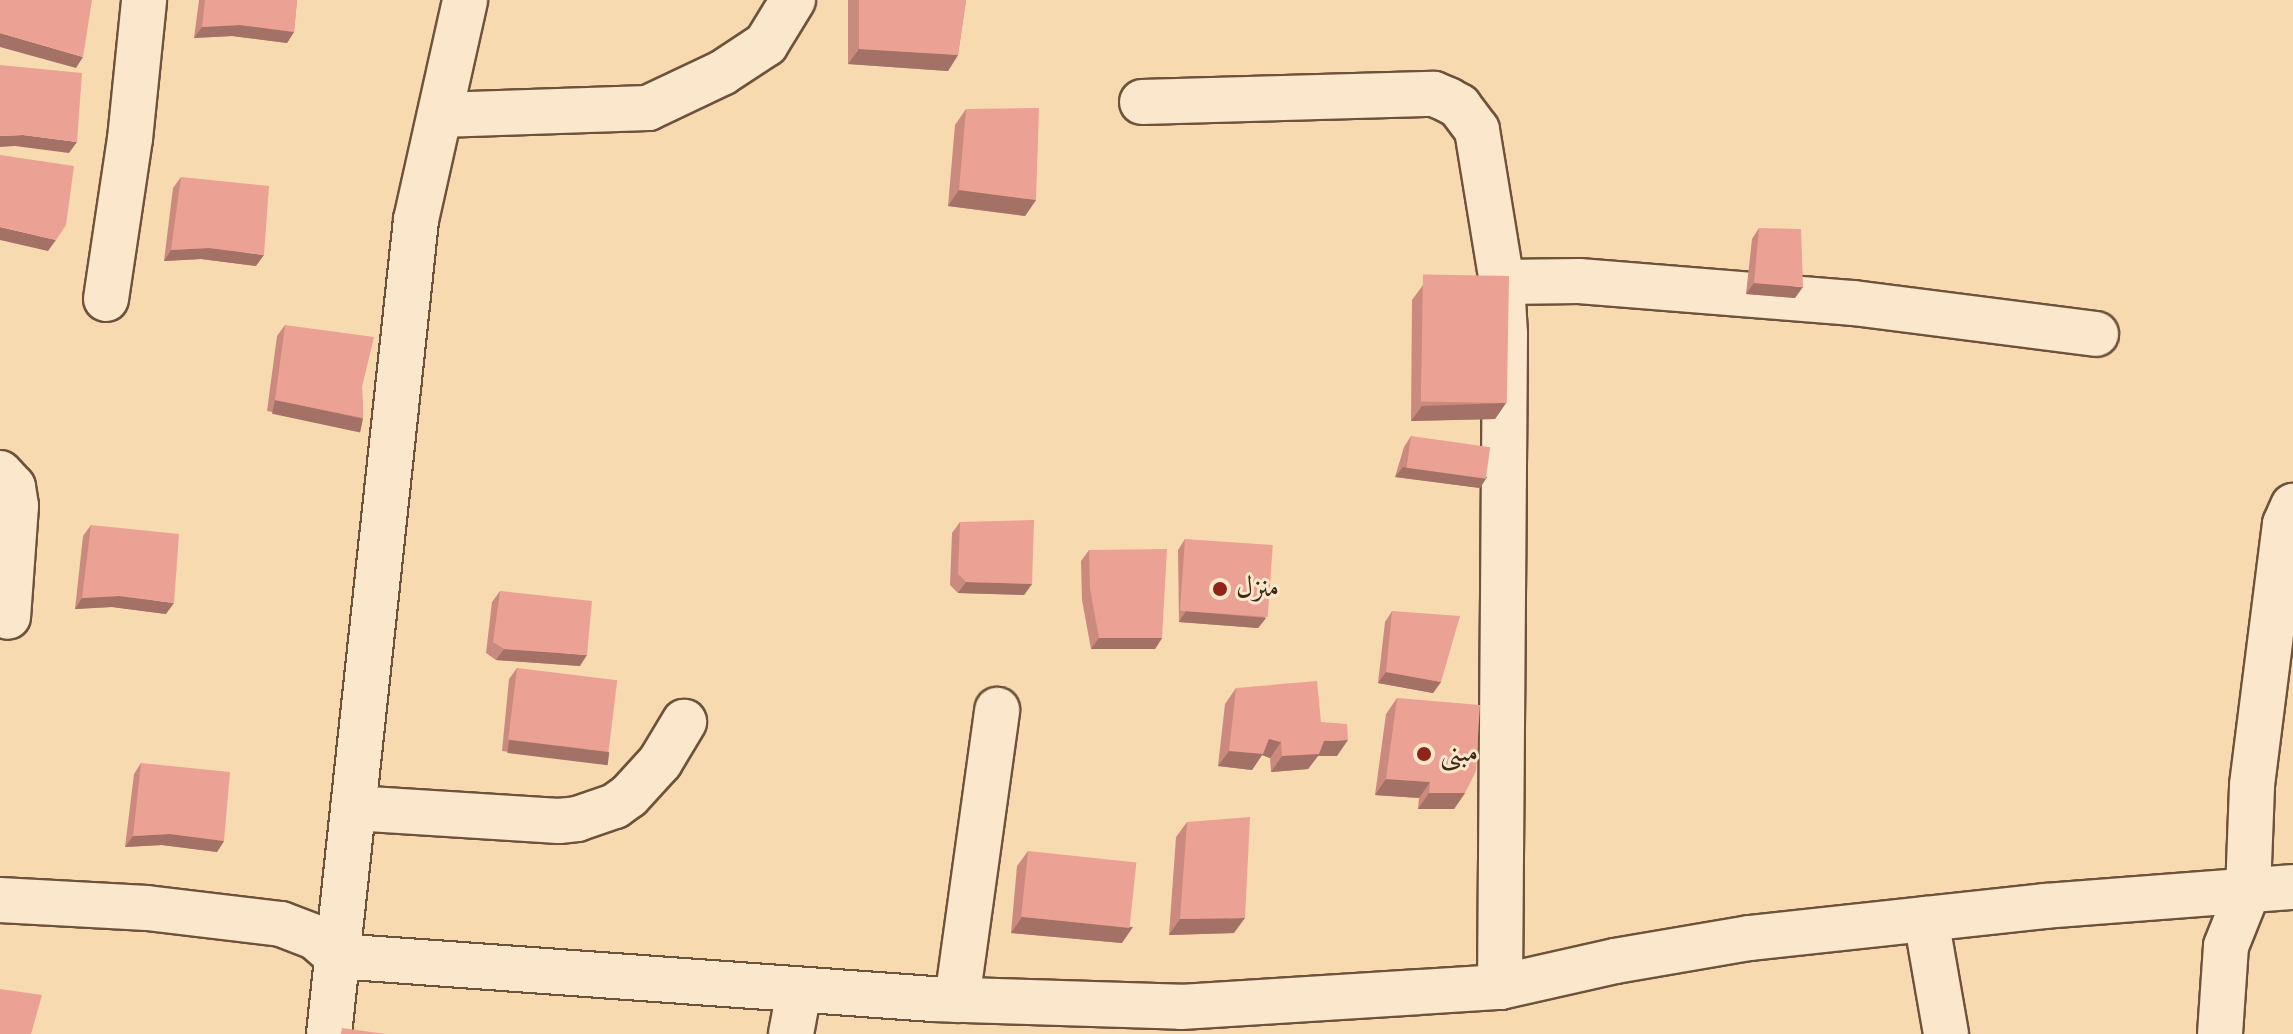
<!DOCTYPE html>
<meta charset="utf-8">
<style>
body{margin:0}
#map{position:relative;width:2293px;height:1034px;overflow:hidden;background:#f8dab1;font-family:Vollkorn,Amiri,serif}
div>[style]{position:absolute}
.roads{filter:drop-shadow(2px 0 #6e533c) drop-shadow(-2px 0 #6e533c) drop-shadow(0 2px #6e533c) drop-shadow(0 -2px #6e533c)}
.minor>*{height:44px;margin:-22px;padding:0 22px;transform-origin:22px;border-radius:22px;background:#fae7cc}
.wall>*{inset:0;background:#ca8a7e}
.shaded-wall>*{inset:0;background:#a47167;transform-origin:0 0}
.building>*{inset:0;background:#eba193;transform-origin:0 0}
.dots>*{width:22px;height:22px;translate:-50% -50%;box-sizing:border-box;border:4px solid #fae7cc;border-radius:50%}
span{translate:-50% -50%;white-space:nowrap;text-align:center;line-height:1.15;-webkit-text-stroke:6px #fae7cc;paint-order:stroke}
.poi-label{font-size:28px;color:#402615}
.left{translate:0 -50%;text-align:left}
</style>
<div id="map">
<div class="roads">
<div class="minor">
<i style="left:1142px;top:102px;width:292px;rotate:-1.6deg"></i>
<i style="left:1434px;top:94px;width:15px;rotate:23deg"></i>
<i style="left:1448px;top:100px;width:13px;rotate:29deg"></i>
<i style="left:1459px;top:106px;width:30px;rotate:53deg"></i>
<i style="left:1477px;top:130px;width:154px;rotate:80.7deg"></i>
<i style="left:440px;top:115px;width:208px;rotate:-1.9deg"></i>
<i style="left:648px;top:108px;width:82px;rotate:-25.3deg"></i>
<i style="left:722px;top:73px;width:53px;rotate:-33.4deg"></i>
<i style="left:766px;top:44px;width:52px;rotate:-58.5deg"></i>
<i style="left:106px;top:299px;width:162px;rotate:-81.5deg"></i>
<i style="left:130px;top:139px;width:140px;rotate:-84.2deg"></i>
<i style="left:0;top:473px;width:19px;rotate:47deg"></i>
<i style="left:13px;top:487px;width:19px;rotate:81deg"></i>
<i style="left:16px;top:506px;width:111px;rotate:94.1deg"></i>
<i style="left:353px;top:808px;width:206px;rotate:3.6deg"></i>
<i style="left:559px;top:821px;width:18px;rotate:-6deg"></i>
<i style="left:577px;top:819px;width:40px;rotate:-18.9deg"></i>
<i style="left:615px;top:806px;width:17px;rotate:-36deg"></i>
<i style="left:629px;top:796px;width:46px;rotate:-47.6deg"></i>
<i style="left:660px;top:762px;width:47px;rotate:-59deg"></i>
<i style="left:0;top:900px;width:147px;rotate:3.1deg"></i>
<i style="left:147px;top:908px;width:135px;rotate:6.8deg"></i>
<i style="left:281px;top:924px;width:36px;rotate:21deg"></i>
<i style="left:315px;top:937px;width:29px;rotate:41deg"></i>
<i style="left:337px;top:956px;width:598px;rotate:4.13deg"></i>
<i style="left:933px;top:999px;width:248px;rotate:1.8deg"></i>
<i style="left:1181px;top:1007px;width:320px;rotate:-3.6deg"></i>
<i style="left:1500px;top:987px;width:118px;rotate:-12.7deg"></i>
<i style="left:1615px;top:961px;width:137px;rotate:-9.7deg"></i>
<i style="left:1750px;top:938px;width:297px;rotate:-6.2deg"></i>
<i style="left:2045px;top:906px;width:249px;rotate:-4.4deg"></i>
<i style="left:1926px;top:919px;width:117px;rotate:80.1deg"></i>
<i style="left:1500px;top:987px;width:653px;rotate:-89.56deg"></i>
<i style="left:1505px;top:334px;width:52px;rotate:-93.3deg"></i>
<i style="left:1502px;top:282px;width:77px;rotate:-0.7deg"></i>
<i style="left:1579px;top:281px;width:276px;rotate:4.6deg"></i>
<i style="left:1854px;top:303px;width:244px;rotate:7.3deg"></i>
<i style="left:957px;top:1000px;width:293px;rotate:-82.1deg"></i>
<i style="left:329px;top:1034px;width:819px;rotate:-83.9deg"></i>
<i style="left:416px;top:220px;width:225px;rotate:-77.4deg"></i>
<i style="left:791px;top:1034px;width:44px;rotate:-79.5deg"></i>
<i style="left:2220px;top:1034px;width:88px;rotate:-86.1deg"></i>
<i style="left:2226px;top:946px;width:59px;rotate:-68.2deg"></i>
<i style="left:2248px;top:891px;width:106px;rotate:-87.8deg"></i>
<i style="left:2252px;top:785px;width:263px;rotate:-82.8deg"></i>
<i style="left:2285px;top:524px;width:20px;rotate:-66deg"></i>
</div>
</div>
<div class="wall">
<i style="clip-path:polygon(199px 0,297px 0,294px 32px,287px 43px,232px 36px,194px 38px)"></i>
<i style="clip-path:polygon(848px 0,966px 0,958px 55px,948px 71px,848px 64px)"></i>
<i style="clip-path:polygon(966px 109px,1036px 200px,1025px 216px,948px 206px,955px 125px)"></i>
<i style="clip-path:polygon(181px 177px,256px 266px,201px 259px,164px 261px,173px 188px)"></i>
<i style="clip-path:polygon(1759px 228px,1795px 298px,1746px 294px,1752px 239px)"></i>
<i style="clip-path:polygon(1423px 285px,1506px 403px,1495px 419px,1411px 421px,1412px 300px)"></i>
<i style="clip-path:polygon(285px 325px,362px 387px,363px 418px,355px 429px,267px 411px,277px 336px)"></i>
<i style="clip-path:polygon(1411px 436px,1487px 477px,1480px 488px,1395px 477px,1404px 447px)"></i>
<i style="clip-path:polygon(960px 522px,1032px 584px,1024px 595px,958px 593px,950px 585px,952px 533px)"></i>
<i style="clip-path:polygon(91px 525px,166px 614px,112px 607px,75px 609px,83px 536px)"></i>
<i style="clip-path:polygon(1185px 539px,1266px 618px,1258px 628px,1179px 622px,1178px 550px)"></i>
<i style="clip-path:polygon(1089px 550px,1162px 638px,1155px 649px,1091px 649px,1082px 600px,1081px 561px)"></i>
<i style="clip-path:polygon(500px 591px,580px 666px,496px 660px,486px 653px,492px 602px)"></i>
<i style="clip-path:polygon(1392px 611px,1441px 682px,1433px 693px,1378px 683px,1385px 622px)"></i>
<i style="clip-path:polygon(517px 668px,609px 753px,602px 764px,502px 751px,509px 679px)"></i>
<i style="clip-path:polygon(1236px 688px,1321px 722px,1337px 756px,1318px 756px,1308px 769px,1271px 772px,1270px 758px,1262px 755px,1252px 770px,1218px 766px,1225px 704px)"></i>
<i style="clip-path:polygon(1397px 698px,1465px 793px,1454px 809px,1418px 809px,1419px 798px,1375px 795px,1386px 714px)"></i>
<i style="clip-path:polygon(141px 763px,224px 841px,217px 852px,162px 845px,125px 847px,134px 774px)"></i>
<i style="clip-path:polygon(1187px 822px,1234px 933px,1169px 935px,1176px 837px)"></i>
<i style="clip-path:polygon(1028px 851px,1122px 943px,1011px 933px,1017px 866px)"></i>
</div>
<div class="shaded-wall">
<i style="clip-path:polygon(240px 25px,294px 32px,287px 43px,232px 36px,194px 38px,202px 27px)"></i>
<i style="clip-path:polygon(0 33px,83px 57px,76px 68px,0 47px)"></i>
<i style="clip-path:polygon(859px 49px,958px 55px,948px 71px,848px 64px)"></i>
<i style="clip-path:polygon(23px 135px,77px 142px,69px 153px,15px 146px,0 147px,0 136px)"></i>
<i style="clip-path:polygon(959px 190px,1036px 200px,1025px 216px,948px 206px)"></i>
<i style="clip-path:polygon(0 227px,56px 240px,48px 251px,0 240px)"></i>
<i style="clip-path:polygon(209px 248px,264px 255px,256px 266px,201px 259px,164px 261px,171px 250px)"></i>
<i style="clip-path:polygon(1754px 283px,1803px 287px,1795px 298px,1746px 294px)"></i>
<i style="left:275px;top:400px;width:90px;height:14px;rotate:12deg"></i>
<i style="clip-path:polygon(1506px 403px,1495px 419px,1411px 421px,1422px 406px)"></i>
<i style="clip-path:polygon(1403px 467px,1487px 477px,1480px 488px,1395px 477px)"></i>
<i style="clip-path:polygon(966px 582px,1032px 584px,1024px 595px,958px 593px)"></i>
<i style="clip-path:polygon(119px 596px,174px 603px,166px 614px,112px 607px,75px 609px,82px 598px)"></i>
<i style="clip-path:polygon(1186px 611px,1266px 618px,1258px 628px,1179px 622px)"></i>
<i style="clip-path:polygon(1099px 638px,1162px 638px,1155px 649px,1091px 649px)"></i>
<i style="clip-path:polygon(504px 649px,587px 655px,580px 666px,496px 660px)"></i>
<i style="clip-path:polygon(1386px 672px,1441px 682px,1433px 693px,1378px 683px)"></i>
<i style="clip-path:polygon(1269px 739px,1281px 742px,1270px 758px,1262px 755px,1252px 770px,1218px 766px,1229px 751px)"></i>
<i style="left:509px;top:740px;width:101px;height:13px;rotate:7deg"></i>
<i style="clip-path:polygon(1348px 740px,1337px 756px,1318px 756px,1308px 769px,1271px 772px,1282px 756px,1324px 741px)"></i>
<i style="clip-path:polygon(1386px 779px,1430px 782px,1419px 798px,1375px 795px)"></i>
<i style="clip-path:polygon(1429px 793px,1465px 793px,1454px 809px,1418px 809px)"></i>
<i style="clip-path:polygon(170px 834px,224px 841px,217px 852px,162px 845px,125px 847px,133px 836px)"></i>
<i style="clip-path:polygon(1022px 917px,1133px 927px,1122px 943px,1011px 933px)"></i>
<i style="clip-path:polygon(1245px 918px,1234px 933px,1169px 935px,1180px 919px)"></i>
</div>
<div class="building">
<i style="clip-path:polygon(0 0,92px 0,83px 57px,0 33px)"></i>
<i style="clip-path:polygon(205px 0,297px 0,294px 32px,240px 25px,202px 27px)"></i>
<i style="clip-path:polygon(859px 0,966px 0,958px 55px,859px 49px)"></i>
<i style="clip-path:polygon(0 65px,82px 73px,77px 142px,23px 135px,0 136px)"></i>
<i style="clip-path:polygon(1039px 108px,1036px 200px,959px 190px,966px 109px)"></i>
<i style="clip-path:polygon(0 155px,74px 166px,66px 225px,56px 240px,0 227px)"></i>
<i style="clip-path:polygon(181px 177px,269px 186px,264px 255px,209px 248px,171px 250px)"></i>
<i style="clip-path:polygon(1759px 228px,1801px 229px,1803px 287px,1754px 283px)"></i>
<i style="left:1509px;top:276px;width:127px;height:86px;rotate:91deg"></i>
<i style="clip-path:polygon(285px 325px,374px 337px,362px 387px,363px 418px,275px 400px)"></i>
<i style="left:1411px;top:436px;width:80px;height:32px;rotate:8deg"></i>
<i style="clip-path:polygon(1034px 520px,1032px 584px,966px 582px,958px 574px,960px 522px)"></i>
<i style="clip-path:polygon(91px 525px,179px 534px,174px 603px,119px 596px,82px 598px)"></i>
<i style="left:1185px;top:539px;width:88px;height:72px;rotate:4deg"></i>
<i style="clip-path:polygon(1167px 549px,1162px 638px,1099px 638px,1090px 589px,1089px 550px)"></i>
<i style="clip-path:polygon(500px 591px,592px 601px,587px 655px,504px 649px,493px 642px)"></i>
<i style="clip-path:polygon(1392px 611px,1460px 616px,1441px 682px,1386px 672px)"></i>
<i style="left:517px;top:668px;width:101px;height:72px;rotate:7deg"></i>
<i style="clip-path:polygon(1317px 681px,1321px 722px,1347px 724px,1348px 740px,1324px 741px,1319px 754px,1282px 756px,1281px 742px,1269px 739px,1263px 754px,1229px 751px,1236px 688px)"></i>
<i style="clip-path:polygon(1397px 698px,1480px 705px,1476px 771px,1465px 793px,1429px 793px,1430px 782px,1386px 779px)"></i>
<i style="clip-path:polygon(141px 763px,230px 772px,224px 841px,170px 834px,133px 836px)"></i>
<i style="clip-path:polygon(1250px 817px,1245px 918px,1180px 919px,1187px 822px)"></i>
<i style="left:1028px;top:851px;width:109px;height:66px;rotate:6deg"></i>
<i style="clip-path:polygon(0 989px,42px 995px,31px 1034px,0 1034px)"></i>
<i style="clip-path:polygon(342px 1028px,385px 1034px,341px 1034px)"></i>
</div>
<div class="dots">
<i style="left:1220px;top:589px;background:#8f2418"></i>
<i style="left:1424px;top:754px;background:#8f2418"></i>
</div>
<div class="poi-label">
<span class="left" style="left:1236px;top:589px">منزل</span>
<span class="left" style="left:1440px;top:754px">مبنى</span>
</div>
</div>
